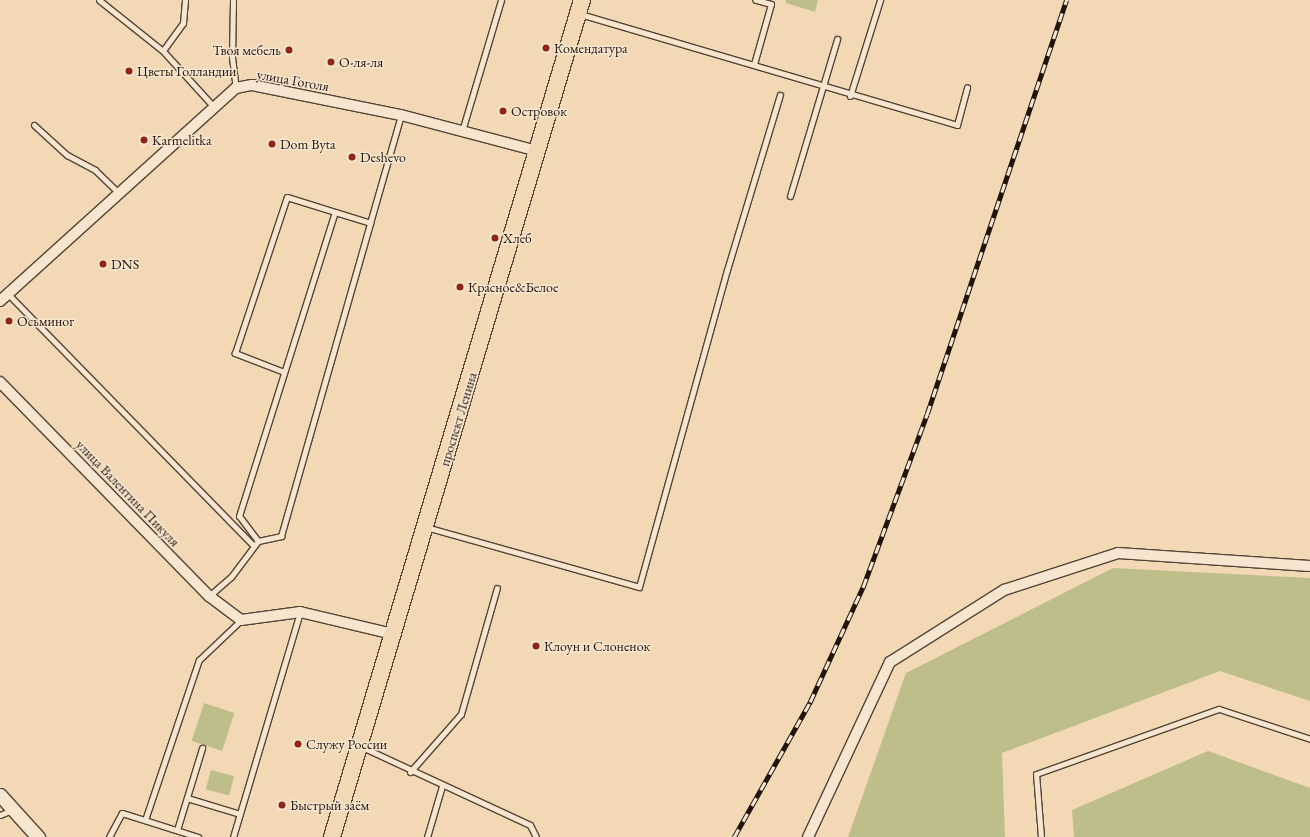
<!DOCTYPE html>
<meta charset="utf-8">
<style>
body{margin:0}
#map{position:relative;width:1310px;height:837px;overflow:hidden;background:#f2d8b5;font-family:"EB Garamond",serif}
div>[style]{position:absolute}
.green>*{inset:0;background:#bebe8b;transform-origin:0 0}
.roads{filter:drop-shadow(1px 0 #544536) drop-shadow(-1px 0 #544536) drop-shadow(0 1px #544536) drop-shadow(0 -1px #544536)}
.service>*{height:5px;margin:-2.5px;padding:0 2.5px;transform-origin:2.5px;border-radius:2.5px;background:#f7e6cf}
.minor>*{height:10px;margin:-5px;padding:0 5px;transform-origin:5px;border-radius:5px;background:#f7e6cf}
.tertiary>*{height:13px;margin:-6.5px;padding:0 6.5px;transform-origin:6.5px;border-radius:6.5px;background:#f7e6cf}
.primary>*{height:16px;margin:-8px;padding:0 8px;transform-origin:8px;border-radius:8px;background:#f2d8b5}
.rail>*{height:4.5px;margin-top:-2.25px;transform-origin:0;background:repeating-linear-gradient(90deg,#f7e6cf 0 9px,#20140c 0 18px);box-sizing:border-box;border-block:1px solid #20140c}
.dots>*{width:11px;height:11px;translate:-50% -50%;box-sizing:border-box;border:2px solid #f7e6cf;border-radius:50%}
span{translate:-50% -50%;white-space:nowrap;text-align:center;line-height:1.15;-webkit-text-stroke:3px #f7e6cf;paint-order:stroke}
.poi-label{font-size:14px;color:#20140c}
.left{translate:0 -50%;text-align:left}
.right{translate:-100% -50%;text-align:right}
.street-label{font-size:14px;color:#20140c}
</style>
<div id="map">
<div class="green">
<i style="clip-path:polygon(786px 0,818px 0,815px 12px,786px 3px)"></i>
<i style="clip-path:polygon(1113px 568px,1310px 578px,1310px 701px,1220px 671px,1002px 753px,1005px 837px,848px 837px,906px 673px)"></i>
<i style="left:204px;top:703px;width:32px;height:40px;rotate:18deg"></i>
<i style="clip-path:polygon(1208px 751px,1310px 788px,1310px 837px,1074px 837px,1072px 810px)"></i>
<i style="left:211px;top:770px;width:24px;height:20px;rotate:15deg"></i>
</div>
<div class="roads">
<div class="service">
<i style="left:99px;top:0;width:82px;rotate:38.6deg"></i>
<i style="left:185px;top:0;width:23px;rotate:95deg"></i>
<i style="left:183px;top:23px;width:34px;rotate:126deg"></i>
<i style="left:163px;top:51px;width:76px;rotate:47.7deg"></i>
<i style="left:233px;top:0;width:57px;rotate:91deg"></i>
<i style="left:232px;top:57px;width:31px;rotate:83deg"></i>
<i style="left:580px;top:14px;width:393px;rotate:16.4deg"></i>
<i style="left:957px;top:125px;width:39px;rotate:-75deg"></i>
<i style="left:754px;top:64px;width:62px;rotate:-74.2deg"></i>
<i style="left:771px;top:4px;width:16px;rotate:-165deg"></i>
<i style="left:850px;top:96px;width:101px;rotate:-72.6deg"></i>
<i style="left:34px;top:125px;width:45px;rotate:42.3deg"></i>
<i style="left:67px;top:155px;width:32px;rotate:28deg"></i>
<i style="left:95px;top:170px;width:33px;rotate:44deg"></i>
<i style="left:462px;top:131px;width:137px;rotate:-73.4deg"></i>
<i style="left:790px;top:196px;width:164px;rotate:-73.3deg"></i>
<i style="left:8px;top:294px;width:352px;rotate:45.7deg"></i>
<i style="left:284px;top:372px;width:53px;rotate:-158.8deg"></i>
<i style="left:235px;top:353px;width:164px;rotate:-71.6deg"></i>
<i style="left:287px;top:197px;width:50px;rotate:17.4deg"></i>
<i style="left:426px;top:527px;width:221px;rotate:15.7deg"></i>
<i style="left:639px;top:587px;width:329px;rotate:-74.5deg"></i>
<i style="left:727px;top:270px;width:183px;rotate:-73.2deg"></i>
<i style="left:258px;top:541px;width:31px;rotate:-127deg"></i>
<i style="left:239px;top:516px;width:319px;rotate:-72.5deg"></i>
<i style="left:335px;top:212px;width:37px;rotate:17deg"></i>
<i style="left:370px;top:223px;width:112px;rotate:-74deg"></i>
<i style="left:209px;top:596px;width:29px;rotate:-41deg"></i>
<i style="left:231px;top:577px;width:45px;rotate:-53.1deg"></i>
<i style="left:258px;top:541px;width:24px;rotate:-12deg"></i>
<i style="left:281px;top:536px;width:325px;rotate:-74.1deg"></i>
<i style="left:362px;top:747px;width:185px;rotate:24.9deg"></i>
<i style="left:530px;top:825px;width:13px;rotate:63deg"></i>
<i style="left:410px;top:772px;width:77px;rotate:-48.7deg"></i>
<i style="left:461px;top:714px;width:131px;rotate:-74.1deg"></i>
<i style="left:187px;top:798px;width:55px;rotate:16.8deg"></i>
<i style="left:0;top:815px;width:13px;rotate:-23deg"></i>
<i style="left:145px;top:820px;width:169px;rotate:-71.4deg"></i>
<i style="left:199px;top:660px;width:58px;rotate:-43.6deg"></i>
<i style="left:177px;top:830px;width:86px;rotate:-73deg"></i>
<i style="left:109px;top:837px;width:27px;rotate:-62deg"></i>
<i style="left:122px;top:813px;width:80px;rotate:17.5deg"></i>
<i style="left:233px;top:837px;width:235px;rotate:-73.4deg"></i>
<i style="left:427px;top:837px;width:53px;rotate:-73.6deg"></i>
<i style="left:1041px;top:837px;width:63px;rotate:-94.5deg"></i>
<i style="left:1036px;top:774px;width:194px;rotate:-19.6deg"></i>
<i style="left:1219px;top:709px;width:96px;rotate:18.2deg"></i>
</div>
<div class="minor">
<i style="left:0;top:301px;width:318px;rotate:-42.1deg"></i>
<i style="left:236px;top:88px;width:16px;rotate:-11deg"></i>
<i style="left:252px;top:85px;width:152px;rotate:11.4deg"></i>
<i style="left:401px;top:115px;width:141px;rotate:14.8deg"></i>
<i style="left:0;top:382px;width:299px;rotate:45.7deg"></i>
<i style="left:209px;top:596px;width:40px;rotate:37deg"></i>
<i style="left:241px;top:620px;width:60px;rotate:-7.7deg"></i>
<i style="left:300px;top:612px;width:96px;rotate:13.3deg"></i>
<i style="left:808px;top:837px;width:193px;rotate:-64.9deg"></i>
<i style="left:890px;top:662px;width:135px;rotate:-32.3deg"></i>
<i style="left:1004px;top:590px;width:120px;rotate:-18deg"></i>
<i style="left:1118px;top:553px;width:192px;rotate:3.9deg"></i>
</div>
<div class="tertiary">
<i style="left:0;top:795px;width:57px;rotate:47.9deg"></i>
</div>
<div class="primary">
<i style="left:332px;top:837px;width:874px;rotate:-73.37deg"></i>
</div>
</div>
<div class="rail">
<i style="left:734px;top:837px;width:155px;rotate:-60.6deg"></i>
<i style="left:810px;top:702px;width:127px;rotate:-65.3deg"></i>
<i style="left:863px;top:587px;width:184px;rotate:-69.7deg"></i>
<i style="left:927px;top:414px;width:437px;rotate:-71.4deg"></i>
</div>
<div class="dots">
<i style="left:546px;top:48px;background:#8f2418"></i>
<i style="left:289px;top:50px;background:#8f2418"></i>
<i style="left:331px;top:62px;background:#8f2418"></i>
<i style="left:129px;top:71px;background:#8f2418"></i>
<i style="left:503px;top:111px;background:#8f2418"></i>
<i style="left:144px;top:140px;background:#8f2418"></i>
<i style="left:272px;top:144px;background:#8f2418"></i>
<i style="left:352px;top:157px;background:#8f2418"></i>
<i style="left:495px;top:238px;background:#8f2418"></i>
<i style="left:103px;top:264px;background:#8f2418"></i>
<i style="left:460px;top:287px;background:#8f2418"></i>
<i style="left:9px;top:321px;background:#8f2418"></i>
<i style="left:536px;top:646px;background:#8f2418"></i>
<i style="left:298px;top:744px;background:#8f2418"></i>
<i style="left:282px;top:805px;background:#8f2418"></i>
</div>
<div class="poi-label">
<span class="left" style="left:554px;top:48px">Комендатура</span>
<span class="right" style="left:281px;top:50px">Твоя мебель</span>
<span class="left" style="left:339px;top:62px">О-ля-ля</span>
<span class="left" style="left:137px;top:71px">Цветы Голландии</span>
<span class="left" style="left:511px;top:111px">Островок</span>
<span class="left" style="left:152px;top:140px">Karmelitka</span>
<span class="left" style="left:280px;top:144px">Dom Byta</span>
<span class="left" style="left:360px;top:157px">Deshevo</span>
<span class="left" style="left:503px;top:238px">Хлеб</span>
<span class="left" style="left:111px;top:264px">DNS</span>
<span class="left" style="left:468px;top:287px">Красное&amp;Белое</span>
<span class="left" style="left:17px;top:321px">Осьминог</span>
<span class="left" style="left:544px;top:646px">Клоун и Слоненок</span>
<span class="left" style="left:306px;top:744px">Служу России</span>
<span class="left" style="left:290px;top:805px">Быстрый заём</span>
</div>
<div class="street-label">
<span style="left:293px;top:80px;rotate:10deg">улица Гоголя</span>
<span style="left:458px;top:419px;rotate:-73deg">проспект Ленина</span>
<span style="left:128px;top:493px;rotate:46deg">улица Валентина Пикуля</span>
</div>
</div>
